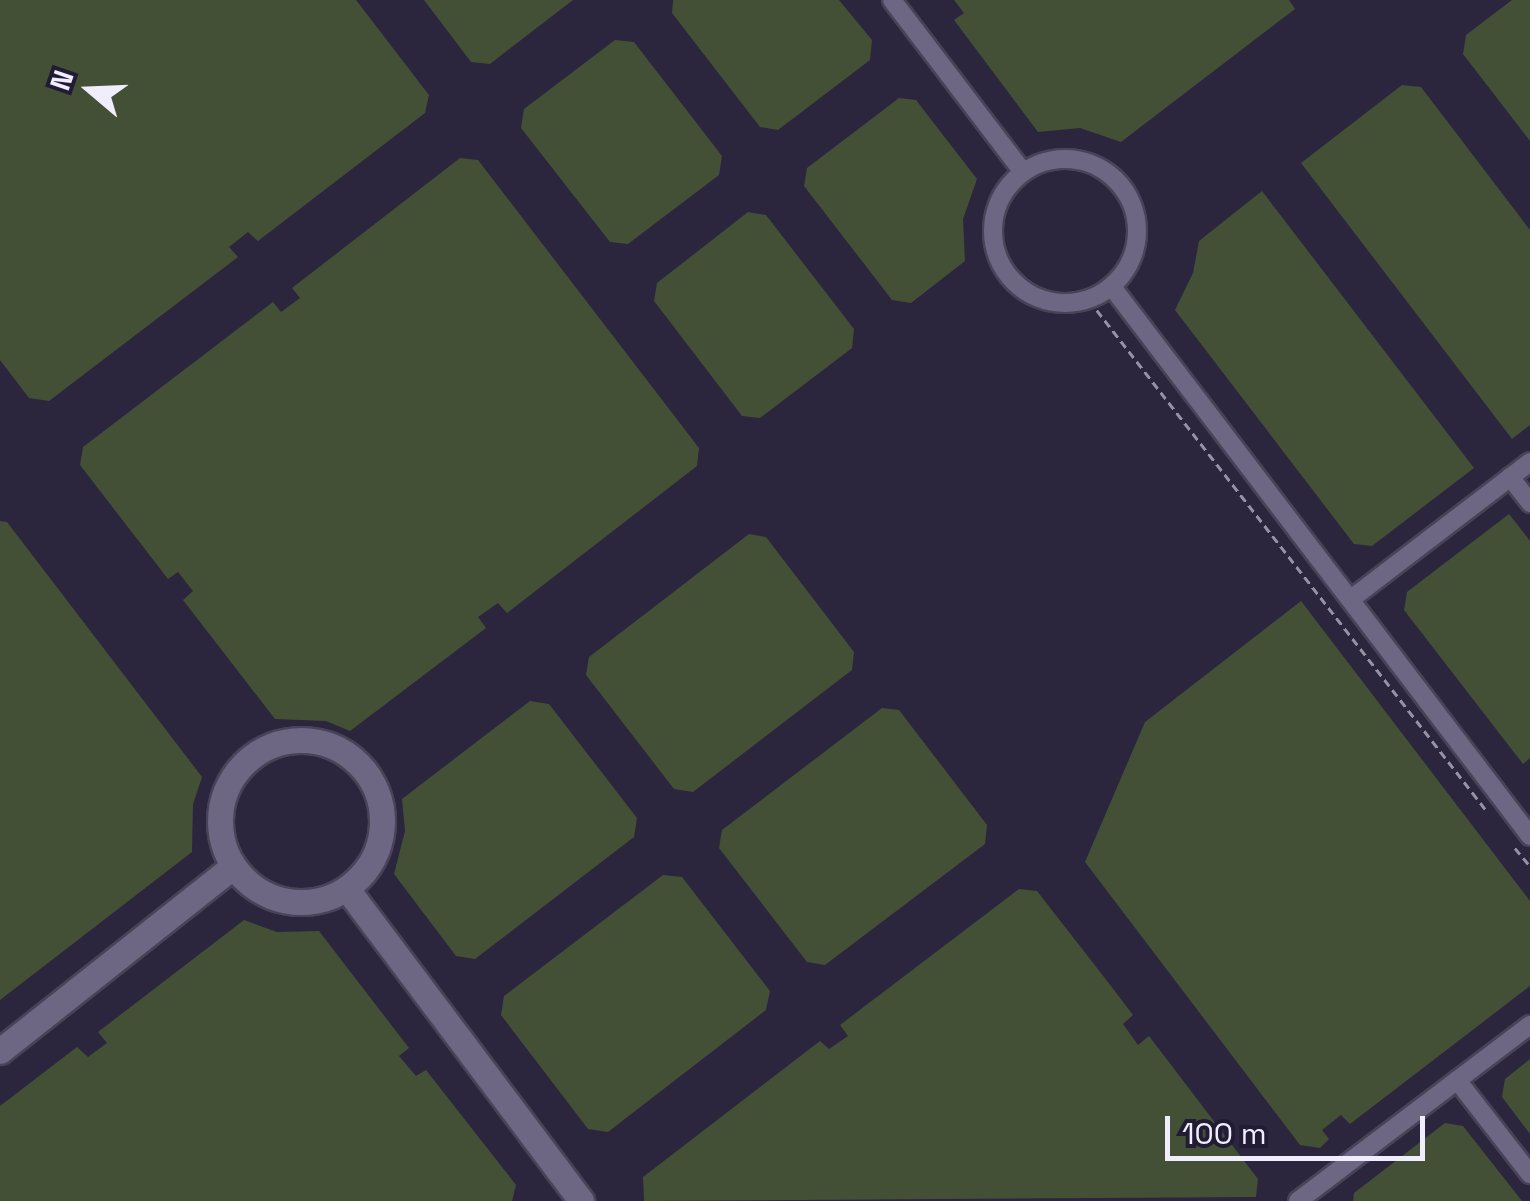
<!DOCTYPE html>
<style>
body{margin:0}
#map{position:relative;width:1530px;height:1201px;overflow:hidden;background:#2b253d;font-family:"Space Grotesk",sans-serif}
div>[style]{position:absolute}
.green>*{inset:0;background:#445036}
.path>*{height:2.5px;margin-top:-1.25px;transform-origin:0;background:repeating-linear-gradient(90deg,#9792a6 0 8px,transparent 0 13px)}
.roads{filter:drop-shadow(2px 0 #484358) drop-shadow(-2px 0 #484358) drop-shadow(0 2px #484358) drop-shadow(0 -2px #484358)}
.street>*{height:18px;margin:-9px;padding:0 9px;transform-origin:9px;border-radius:9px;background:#6d6784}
.street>.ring{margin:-9px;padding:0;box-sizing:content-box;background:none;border:18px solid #6d6784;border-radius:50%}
.secondary>*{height:25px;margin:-12.5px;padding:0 12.5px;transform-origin:12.5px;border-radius:12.5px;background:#6d6784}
.secondary>.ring{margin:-12.5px;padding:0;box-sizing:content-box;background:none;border:25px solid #6d6784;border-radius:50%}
span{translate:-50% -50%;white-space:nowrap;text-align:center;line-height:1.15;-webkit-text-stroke:9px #211b33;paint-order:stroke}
.north{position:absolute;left:40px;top:40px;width:100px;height:100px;-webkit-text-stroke:8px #211b33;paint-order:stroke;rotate:289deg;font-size:28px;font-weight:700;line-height:40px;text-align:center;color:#f0edfe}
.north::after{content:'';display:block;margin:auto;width:35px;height:45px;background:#f0edfe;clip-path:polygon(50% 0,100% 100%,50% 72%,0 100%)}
.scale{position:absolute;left:1165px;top:1116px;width:260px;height:45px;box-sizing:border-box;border:5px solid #f0edfe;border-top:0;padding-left:12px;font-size:30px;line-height:35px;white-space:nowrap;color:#f0edfe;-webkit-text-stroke:8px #211b33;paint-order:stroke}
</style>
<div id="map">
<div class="green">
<i style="clip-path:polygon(0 0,356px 0,429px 95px,425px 113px,258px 241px,248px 232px,229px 247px,238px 257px,49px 401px,29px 398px,0 360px)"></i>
<i style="clip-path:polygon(424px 0,573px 0,490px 64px,471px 62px)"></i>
<i style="clip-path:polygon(673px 0,839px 0,872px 40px,870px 60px,778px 130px,760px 127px,672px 13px)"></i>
<i style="clip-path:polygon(954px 0,1289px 0,1295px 9px,1121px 142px,1080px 128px,1038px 132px,954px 20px,964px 13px)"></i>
<i style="clip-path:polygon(1512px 0,1530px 0,1530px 141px,1463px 54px,1466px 35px)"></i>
<i style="clip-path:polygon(615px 40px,634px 42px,722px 156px,719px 175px,628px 244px,610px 242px,521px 128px,524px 109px)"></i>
<i style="clip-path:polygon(1402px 85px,1421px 87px,1530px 230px,1530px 425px,1512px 439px,1301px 163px)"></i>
<i style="clip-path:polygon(899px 98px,916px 100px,977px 179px,963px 219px,965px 261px,911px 303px,892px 300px,804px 186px,807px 168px)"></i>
<i style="clip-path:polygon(460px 158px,478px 160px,699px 448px,697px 466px,507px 613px,498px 603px,478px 617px,486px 628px,350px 731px,326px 721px,275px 719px,183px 600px,193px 591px,178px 572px,168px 579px,80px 465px,83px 447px,273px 302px,281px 312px,300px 298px,292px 288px)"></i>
<i style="clip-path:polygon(1262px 191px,1474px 468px,1372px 546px,1354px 544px,1175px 310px,1193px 273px,1199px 241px)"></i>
<i style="clip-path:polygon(748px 212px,766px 215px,854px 329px,852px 348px,760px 418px,742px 416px,654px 301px,657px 283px)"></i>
<i style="clip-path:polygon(1509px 514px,1530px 541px,1530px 758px,1523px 764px,1404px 610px,1407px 592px)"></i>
<i style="clip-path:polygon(0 521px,7px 522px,202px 777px,193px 804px,192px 852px,0 1000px)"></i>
<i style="clip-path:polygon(749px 534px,766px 537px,854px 652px,852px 670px,693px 792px,674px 789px,586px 675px,589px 657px)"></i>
<i style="clip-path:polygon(1301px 601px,1530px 901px,1530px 986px,1350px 1124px,1341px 1115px,1322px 1130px,1329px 1139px,1320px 1148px,1300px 1145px,1085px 862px,1145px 722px)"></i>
<i style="clip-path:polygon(530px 701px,549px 704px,637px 818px,634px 837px,475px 959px,456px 956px,394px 874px,405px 831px,402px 799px)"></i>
<i style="clip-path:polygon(882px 708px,899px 710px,987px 825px,985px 844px,825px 965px,807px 962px,719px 848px,722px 830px)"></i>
<i style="clip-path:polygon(663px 875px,682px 877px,770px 991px,766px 1010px,608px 1132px,588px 1129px,501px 1015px,504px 996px)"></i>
<i style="clip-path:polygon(1019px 889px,1037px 891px,1111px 986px,1133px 1015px,1123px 1024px,1138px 1045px,1149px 1036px,1258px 1179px,1256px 1197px,644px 1201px,643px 1177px,820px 1041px,829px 1049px,848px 1036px,840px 1025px)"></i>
<i style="clip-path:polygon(244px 920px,277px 932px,319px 931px,409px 1048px,399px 1056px,416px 1076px,426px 1070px,516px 1185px,512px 1201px,0 1201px,0 1106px,77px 1047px,88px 1057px,107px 1043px,98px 1032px)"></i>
<i style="clip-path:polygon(1530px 1059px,1530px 1134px,1502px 1097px,1505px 1079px)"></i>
<i style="clip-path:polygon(1445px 1123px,1463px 1126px,1522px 1201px,1353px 1201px,1354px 1193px)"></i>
</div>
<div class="path">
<i style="left:1089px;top:300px;width:646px;rotate:52.1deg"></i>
<i style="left:1515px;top:848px;width:23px;rotate:50deg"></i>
</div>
<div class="roads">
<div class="street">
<i style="left:892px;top:0;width:216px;rotate:52.7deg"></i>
<i class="ring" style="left:993px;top:159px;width:126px;height:126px"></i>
<i style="left:1112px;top:287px;width:690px;rotate:52.71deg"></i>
<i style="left:1510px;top:477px;width:33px;rotate:52deg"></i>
<i style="left:1351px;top:599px;width:225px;rotate:-37.4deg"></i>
<i style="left:1457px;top:1080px;width:119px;rotate:52.2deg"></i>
<i style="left:1298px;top:1201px;width:291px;rotate:-37.2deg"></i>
</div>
<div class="secondary">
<i class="ring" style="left:220px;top:740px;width:137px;height:137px"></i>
<i style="left:347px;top:889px;width:390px;rotate:53.1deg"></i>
<i style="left:0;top:1051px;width:296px;rotate:-38.4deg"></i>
</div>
</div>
<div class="north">N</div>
<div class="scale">100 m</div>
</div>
